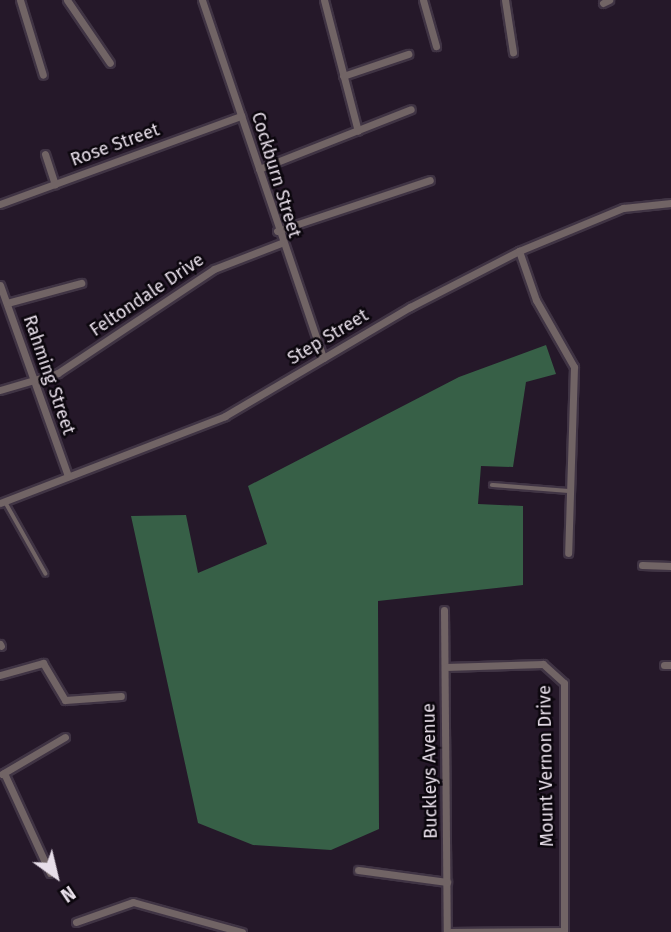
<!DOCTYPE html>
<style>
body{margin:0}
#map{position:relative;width:671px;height:932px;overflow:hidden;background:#251829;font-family:"Fira Sans",sans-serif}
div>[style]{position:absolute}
.forest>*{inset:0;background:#376047}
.roads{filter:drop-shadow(2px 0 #403444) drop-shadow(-2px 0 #403444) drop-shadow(0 2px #403444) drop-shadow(0 -2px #403444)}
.lane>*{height:3.5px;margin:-1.75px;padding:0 1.75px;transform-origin:1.75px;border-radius:1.75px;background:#716465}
.street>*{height:7px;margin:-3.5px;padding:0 3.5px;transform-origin:3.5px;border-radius:3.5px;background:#716465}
span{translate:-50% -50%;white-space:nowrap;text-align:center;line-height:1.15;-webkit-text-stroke:5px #0b060d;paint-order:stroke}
.street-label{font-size:18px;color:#e7dee9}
.north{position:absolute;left:21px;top:841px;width:70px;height:70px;-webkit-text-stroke:5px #0b060d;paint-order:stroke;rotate:146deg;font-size:19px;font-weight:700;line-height:28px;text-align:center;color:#e7dee9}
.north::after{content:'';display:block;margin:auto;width:24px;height:32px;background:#e7dee9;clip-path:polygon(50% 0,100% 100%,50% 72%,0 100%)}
</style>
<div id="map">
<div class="forest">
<i style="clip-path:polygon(546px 345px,556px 374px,526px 382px,513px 467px,481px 466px,478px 504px,523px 506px,523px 585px,378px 601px,379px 829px,331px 850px,253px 845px,198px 823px,131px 516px,186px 515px,198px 573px,267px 544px,248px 486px,459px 377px)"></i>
</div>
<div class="roads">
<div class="lane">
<i style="left:492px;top:485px;width:78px;rotate:4.4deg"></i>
<i style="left:6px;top:503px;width:81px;rotate:60.6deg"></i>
</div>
<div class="street">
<i style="left:20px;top:0;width:78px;rotate:73deg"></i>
<i style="left:67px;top:0;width:76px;rotate:55.7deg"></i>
<i style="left:202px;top:0;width:378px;rotate:71.3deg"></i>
<i style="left:324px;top:0;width:135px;rotate:75.5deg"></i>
<i style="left:423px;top:0;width:48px;rotate:74.2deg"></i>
<i style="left:505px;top:0;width:53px;rotate:81.3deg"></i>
<i style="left:603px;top:3px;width:7px;rotate:-27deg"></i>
<i style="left:343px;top:76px;width:69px;rotate:-18.7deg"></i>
<i style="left:45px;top:154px;width:32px;rotate:72deg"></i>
<i style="left:259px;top:169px;width:163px;rotate:-21.5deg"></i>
<i style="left:0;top:204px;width:257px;rotate:-20.1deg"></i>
<i style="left:277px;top:231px;width:161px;rotate:-18.4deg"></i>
<i style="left:519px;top:251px;width:52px;rotate:70.9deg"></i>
<i style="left:536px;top:300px;width:77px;rotate:60.4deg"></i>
<i style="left:574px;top:367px;width:186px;rotate:91.8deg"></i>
<i style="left:0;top:285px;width:203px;rotate:70.4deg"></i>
<i style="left:7px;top:303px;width:77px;rotate:-15.1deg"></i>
<i style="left:0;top:390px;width:60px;rotate:-16.3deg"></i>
<i style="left:58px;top:373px;width:187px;rotate:-33.7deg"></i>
<i style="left:214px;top:269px;width:72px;rotate:-21.2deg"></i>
<i style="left:0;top:503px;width:241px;rotate:-21.1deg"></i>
<i style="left:225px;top:416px;width:215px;rotate:-30.5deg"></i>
<i style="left:410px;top:307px;width:123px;rotate:-27.2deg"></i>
<i style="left:519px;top:251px;width:113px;rotate:-22.5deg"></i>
<i style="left:623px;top:208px;width:48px;rotate:-5.9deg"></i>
<i style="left:642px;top:565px;width:29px;rotate:2deg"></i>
<i style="left:444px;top:610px;width:322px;rotate:89.5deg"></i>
<i style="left:0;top:644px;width:2px;rotate:63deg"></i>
<i style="left:664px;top:665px;width:7px"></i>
<i style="left:445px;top:667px;width:98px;rotate:-1.8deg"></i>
<i style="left:543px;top:664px;width:28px;rotate:42deg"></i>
<i style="left:564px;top:683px;width:249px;rotate:90deg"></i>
<i style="left:0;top:675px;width:45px;rotate:-15.6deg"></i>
<i style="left:43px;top:663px;width:43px;rotate:59.3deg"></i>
<i style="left:65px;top:700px;width:56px;rotate:-4.1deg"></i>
<i style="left:4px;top:773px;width:110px;rotate:65.3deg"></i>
<i style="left:2px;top:774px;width:73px;rotate:-30.4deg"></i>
<i style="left:358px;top:870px;width:90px;rotate:7.7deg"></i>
<i style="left:76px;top:922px;width:60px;rotate:-19.3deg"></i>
<i style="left:133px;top:902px;width:113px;rotate:15.4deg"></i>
<i style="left:451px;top:932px;width:113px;rotate:-0.5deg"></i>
</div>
</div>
<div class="street-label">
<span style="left:115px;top:145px;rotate:-20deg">Rose Street</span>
<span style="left:276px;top:175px;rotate:73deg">Cockburn Street</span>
<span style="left:147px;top:295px;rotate:-34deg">Feltondale Drive</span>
<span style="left:328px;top:337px;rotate:-31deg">Step Street</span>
<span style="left:49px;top:375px;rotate:71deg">Rahming Street</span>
<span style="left:546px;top:766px;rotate:-91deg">Mount Vernon Drive</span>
<span style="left:430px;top:771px;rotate:-91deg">Buckleys Avenue</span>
</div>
<div class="north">N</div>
</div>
